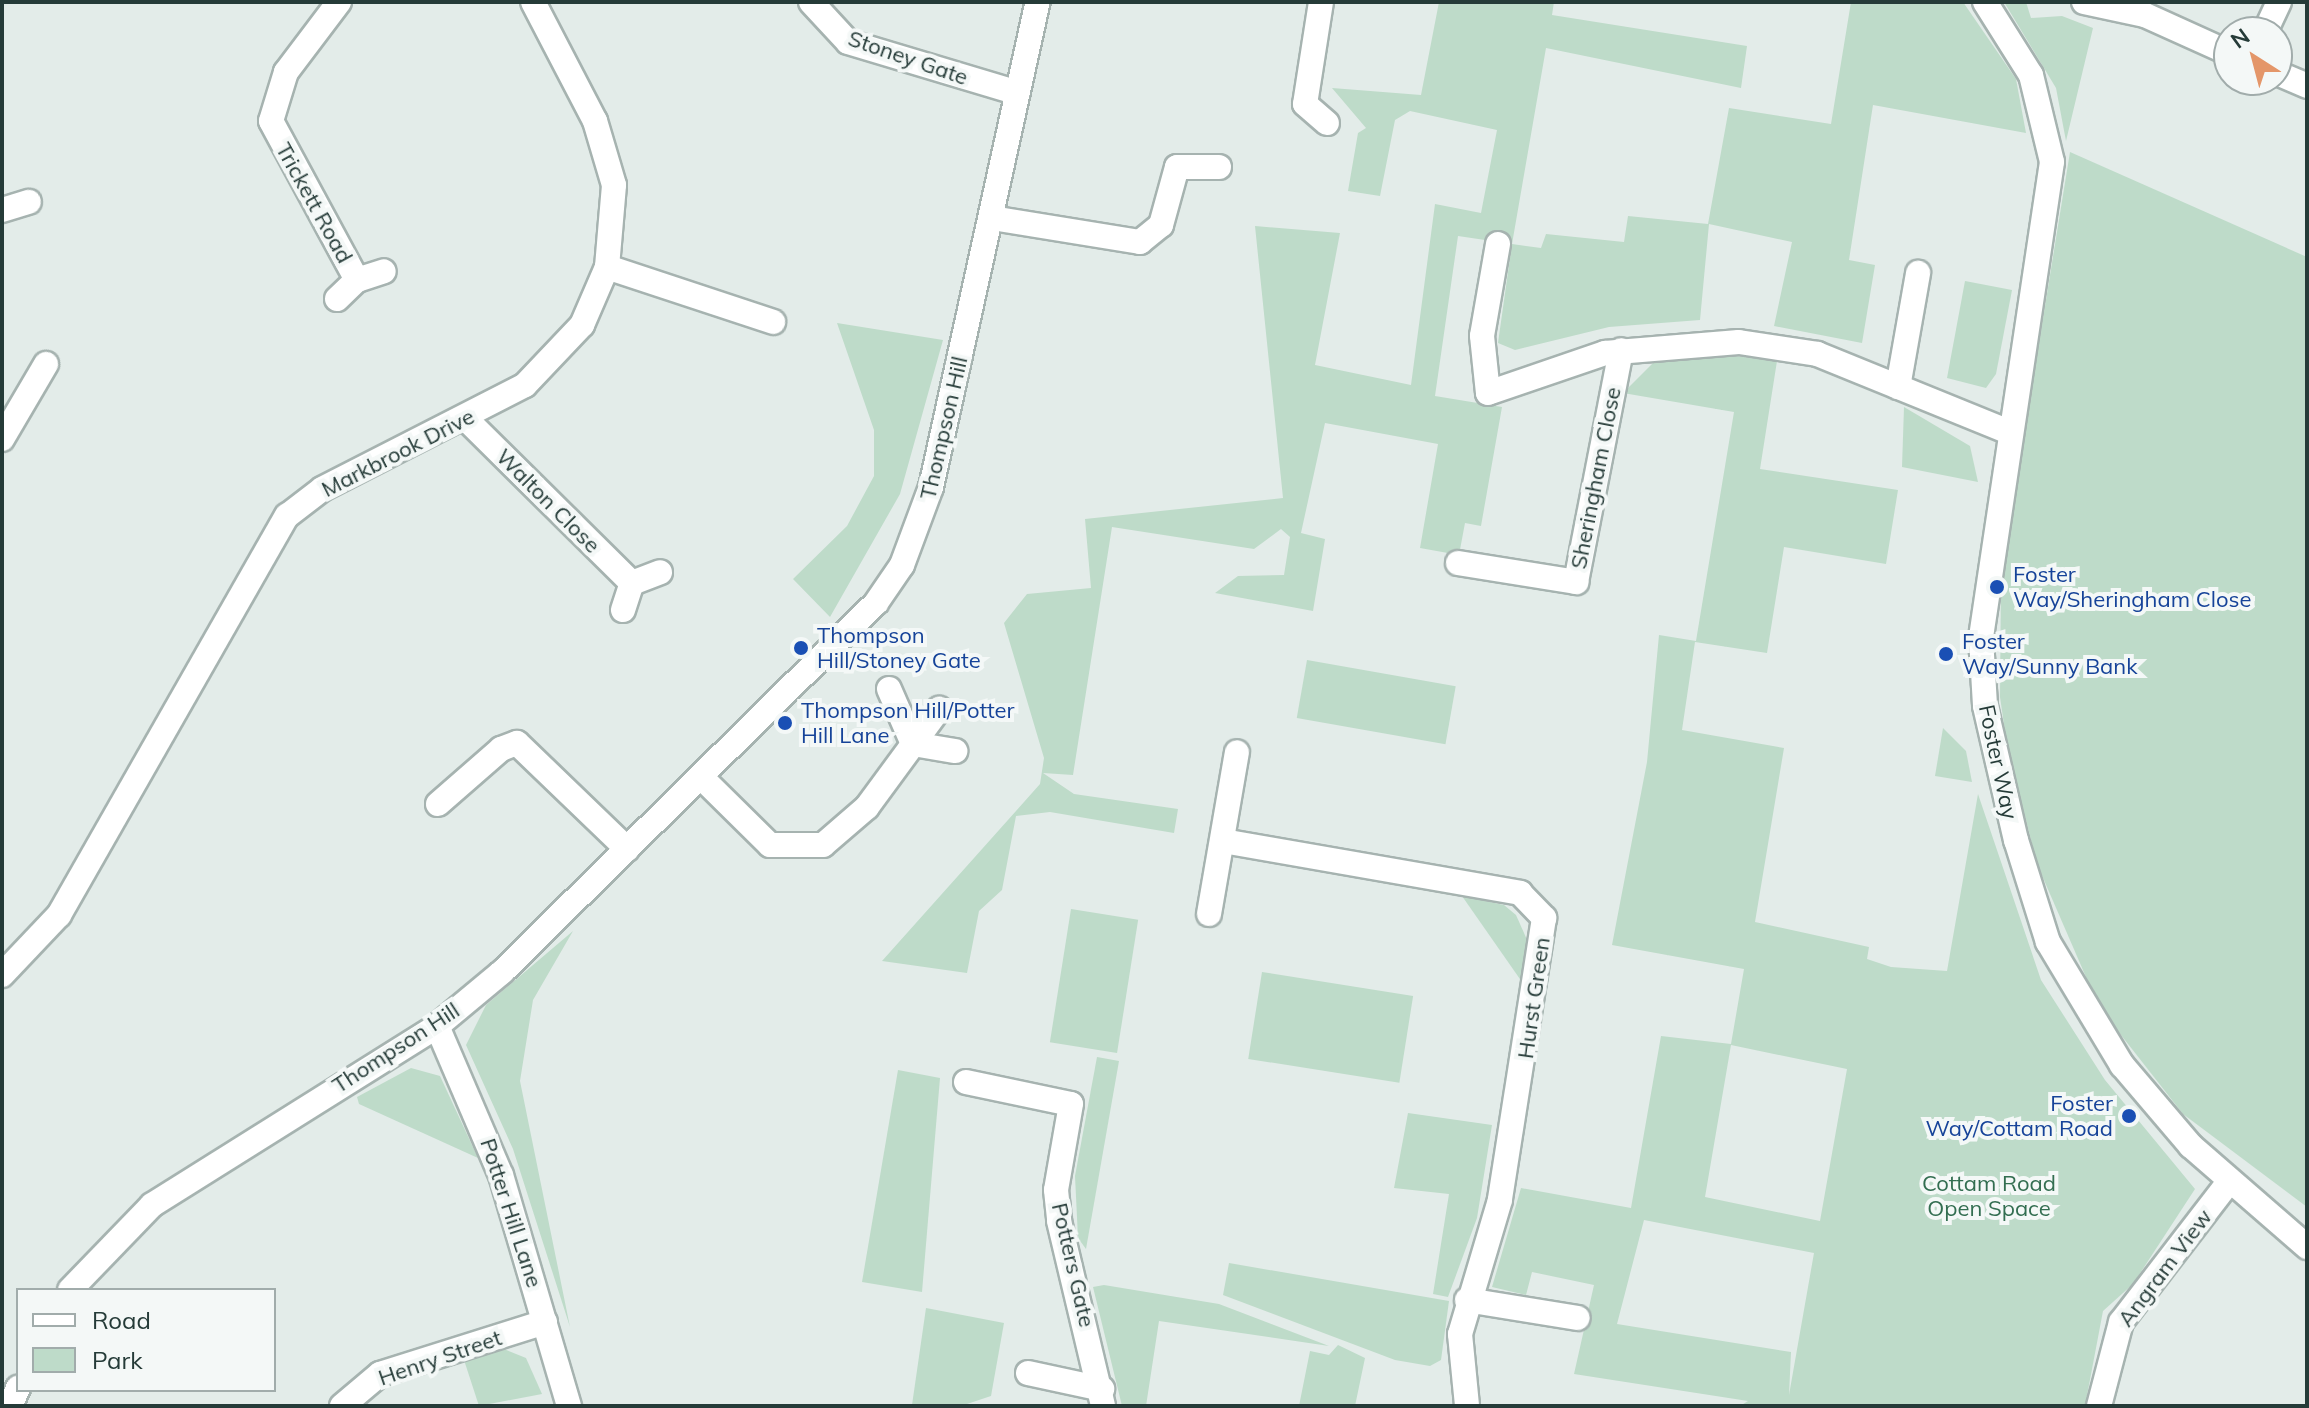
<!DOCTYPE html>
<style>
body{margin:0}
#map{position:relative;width:2309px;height:1408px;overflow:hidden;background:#e3ece9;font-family:Mulish,sans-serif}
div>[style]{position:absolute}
.green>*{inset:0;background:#bedbc9;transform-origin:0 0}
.roads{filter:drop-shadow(2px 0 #a6b3b0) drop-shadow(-2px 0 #a6b3b0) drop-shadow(0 2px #a6b3b0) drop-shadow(0 -2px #a6b3b0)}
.minor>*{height:24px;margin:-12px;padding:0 12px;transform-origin:12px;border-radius:12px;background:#fff}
.dots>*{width:22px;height:22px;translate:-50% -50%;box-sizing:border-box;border:4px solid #f4f8f7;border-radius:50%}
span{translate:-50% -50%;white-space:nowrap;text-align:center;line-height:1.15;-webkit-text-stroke:8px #f4f8f7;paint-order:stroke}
.street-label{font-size:22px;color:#253b38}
.transit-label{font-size:22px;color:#164399}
.left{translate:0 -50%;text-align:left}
.right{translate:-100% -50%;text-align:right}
.park-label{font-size:22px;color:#336e51}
.frame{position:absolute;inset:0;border:4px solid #253b38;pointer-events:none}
.legend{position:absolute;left:16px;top:1288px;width:260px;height:104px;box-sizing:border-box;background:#f4f8f7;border:2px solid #a1acab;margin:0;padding:10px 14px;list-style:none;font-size:24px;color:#253b38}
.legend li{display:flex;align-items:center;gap:16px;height:40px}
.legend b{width:40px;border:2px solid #a1acab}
.north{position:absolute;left:2213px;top:16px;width:80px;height:80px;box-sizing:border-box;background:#f4f8f7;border:2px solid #a1acab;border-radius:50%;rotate:324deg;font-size:22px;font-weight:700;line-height:32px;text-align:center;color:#253b38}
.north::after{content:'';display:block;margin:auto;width:28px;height:36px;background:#e49669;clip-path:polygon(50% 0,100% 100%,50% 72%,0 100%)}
</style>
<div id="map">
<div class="green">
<i style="clip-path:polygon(1439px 2px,1554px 2px,1552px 15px,1747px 46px,1741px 88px,1546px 48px,1512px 244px,1541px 248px,1546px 234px,1624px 242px,1628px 216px,1708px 224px,1729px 108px,1831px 124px,1851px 2px,1963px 2px,2016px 79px,2026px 133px,1873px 105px,1849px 260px,1875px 265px,1862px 343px,1774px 326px,1792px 242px,1709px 224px,1700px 320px,1609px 327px,1515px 350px,1498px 343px,1512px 244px,1458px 236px,1435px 396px,1502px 407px,1481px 526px,1465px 523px,1459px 555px,1420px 548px,1438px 444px,1325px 423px,1301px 533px,1325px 539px,1313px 611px,1215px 593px,1238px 576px,1284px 575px,1290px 537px,1281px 529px,1254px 549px,1112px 527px,1073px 775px,1043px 773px,1074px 794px,1178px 809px,1174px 833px,1050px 812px,1016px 816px,1002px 890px,979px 911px,967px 973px,882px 961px,1040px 784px,1044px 758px,1004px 623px,1027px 594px,1091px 588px,1085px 519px,1283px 498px,1255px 226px,1340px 233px,1315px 365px,1411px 385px,1435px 204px,1481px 213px,1497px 130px,1410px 111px,1395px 120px,1380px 196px,1348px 191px,1358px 133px,1366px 128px,1332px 88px,1421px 95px)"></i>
<i style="clip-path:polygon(2004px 2px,2026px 2px,2031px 18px,2062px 16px,2093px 28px,2066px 141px,2056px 88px)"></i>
<i style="clip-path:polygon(2070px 152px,2307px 257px,2307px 1207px,2183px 1114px,2099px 1007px,2037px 864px,2007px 745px,2000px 697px,2001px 577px)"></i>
<i style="clip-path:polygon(1965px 281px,2012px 290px,1996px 374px,1986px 388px,1947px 378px)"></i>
<i style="clip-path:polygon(837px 323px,943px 340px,900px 494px,830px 617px,793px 579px,847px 526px,874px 476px,874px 430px)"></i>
<i style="clip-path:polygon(evenodd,1720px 354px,1777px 361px,1760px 469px,1898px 490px,1886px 564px,1784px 547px,1767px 653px,1695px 642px,1682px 730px,1784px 748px,1755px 922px,1869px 947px,1867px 959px,1891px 967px,1947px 971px,1978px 794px,2041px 980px,2105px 1080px,2195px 1189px,2133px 1284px,2103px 1311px,2085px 1406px,1740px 1406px,1748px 1401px,1574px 1374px,1594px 1285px,1532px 1272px,1526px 1295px,1492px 1287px,1521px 1188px,1631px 1208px,1661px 1036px,1731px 1044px,1744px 969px,1612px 945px,1647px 762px,1659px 635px,1696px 641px,1734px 412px,1623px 393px,1657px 359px,1720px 354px,1731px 1045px,1847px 1069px,1820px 1221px,1705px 1197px,1731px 1045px,1720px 354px,1644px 1220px,1814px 1253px,1789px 1395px,1791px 1352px,1617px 1324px,1644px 1220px)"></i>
<i style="clip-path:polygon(1904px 407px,1970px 446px,1978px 482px,1902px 467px)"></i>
<i style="left:1307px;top:660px;width:151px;height:59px;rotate:10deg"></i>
<i style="clip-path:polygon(1943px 728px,1966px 751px,1972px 782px,1935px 776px)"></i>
<i style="clip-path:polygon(1462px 896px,1504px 905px,1516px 915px,1528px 942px,1522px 982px)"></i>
<i style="left:1071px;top:909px;width:68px;height:135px;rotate:9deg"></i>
<i style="clip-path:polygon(573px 931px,533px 1000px,520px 1081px,570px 1327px,513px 1149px,466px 1045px,486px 1005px)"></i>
<i style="left:1262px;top:972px;width:153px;height:88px;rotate:9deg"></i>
<i style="clip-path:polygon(1097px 1057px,1119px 1061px,1086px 1249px,1078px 1238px,1075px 1176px)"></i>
<i style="clip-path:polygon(411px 1068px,440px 1076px,478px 1158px,359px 1104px,357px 1097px)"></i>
<i style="clip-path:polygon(898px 1070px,940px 1078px,922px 1292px,862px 1282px)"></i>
<i style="clip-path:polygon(1408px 1113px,1492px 1125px,1477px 1218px,1448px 1297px,1433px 1294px,1449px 1194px,1394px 1188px)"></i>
<i style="clip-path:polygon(1229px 1263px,1449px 1301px,1441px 1360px,1430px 1366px,1395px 1360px,1223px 1295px)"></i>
<i style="clip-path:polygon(1104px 1285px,1219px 1304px,1329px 1346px,1159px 1321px,1146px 1406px,1122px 1406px,1093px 1287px)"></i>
<i style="clip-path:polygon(926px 1308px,1004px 1323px,991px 1396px,961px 1406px,912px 1405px)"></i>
<i style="clip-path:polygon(1338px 1345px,1365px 1358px,1355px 1406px,1299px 1406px,1310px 1351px,1329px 1355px)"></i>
<i style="clip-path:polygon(499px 1347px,526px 1358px,542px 1394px,479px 1406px,464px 1360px)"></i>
</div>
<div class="roads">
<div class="minor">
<i style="left:339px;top:2px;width:88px;rotate:127.1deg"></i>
<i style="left:286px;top:72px;width:51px;rotate:107deg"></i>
<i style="left:271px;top:121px;width:181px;rotate:61.6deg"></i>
<i style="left:811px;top:2px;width:54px;rotate:47.2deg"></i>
<i style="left:848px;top:42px;width:177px;rotate:16.7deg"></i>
<i style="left:1321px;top:2px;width:103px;rotate:98.9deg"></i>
<i style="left:1305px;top:104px;width:29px;rotate:41deg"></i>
<i style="left:1985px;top:2px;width:86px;rotate:57.8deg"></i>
<i style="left:2031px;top:75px;width:89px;rotate:76.4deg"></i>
<i style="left:2052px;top:162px;width:481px;rotate:98.5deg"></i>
<i style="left:1981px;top:638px;width:68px;rotate:86.6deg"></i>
<i style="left:1985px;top:706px;width:138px;rotate:77deg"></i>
<i style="left:2016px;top:840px;width:107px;rotate:72.6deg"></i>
<i style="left:2048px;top:942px;width:144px;rotate:59deg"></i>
<i style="left:2122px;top:1065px;width:106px;rotate:49.6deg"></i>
<i style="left:2191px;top:1146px;width:154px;rotate:41deg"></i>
<i style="left:2084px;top:2px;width:62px;rotate:12deg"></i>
<i style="left:2145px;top:15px;width:92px;rotate:24.3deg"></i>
<i style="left:2265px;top:32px;width:33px;rotate:-65deg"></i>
<i style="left:2277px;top:73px;width:33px;rotate:23deg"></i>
<i style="left:2px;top:210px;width:28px;rotate:-17deg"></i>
<i style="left:992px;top:218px;width:150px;rotate:9.2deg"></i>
<i style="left:1140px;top:242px;width:27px;rotate:-39deg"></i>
<i style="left:1161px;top:225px;width:60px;rotate:-74.6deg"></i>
<i style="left:1177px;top:167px;width:42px"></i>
<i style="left:1498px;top:244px;width:93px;rotate:99.9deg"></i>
<i style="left:1482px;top:336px;width:57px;rotate:84deg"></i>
<i style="left:1488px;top:393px;width:124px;rotate:-18.9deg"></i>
<i style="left:1605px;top:353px;width:134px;rotate:-4.7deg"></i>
<i style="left:1739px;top:342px;width:79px;rotate:8.7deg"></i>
<i style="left:1817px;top:354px;width:207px;rotate:22.1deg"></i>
<i style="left:607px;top:267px;width:175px;rotate:18.3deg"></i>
<i style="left:337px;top:299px;width:28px;rotate:-44deg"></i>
<i style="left:357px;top:280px;width:28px;rotate:-18deg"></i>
<i style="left:1898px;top:387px;width:116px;rotate:-80deg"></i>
<i style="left:465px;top:418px;width:235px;rotate:44.7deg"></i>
<i style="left:2px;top:439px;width:87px;rotate:-59.6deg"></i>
<i style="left:1458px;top:563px;width:120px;rotate:9.1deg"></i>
<i style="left:1576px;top:582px;width:236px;rotate:-79deg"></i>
<i style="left:623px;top:610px;width:28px;rotate:-72deg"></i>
<i style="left:632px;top:583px;width:30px;rotate:-21deg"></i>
<i style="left:889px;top:689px;width:60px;rotate:66.4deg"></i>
<i style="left:913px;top:744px;width:43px;rotate:9.5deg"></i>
<i style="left:703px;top:779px;width:94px;rotate:44.6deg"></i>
<i style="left:770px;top:845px;width:53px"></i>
<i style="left:823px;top:845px;width:58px;rotate:-40.8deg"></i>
<i style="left:867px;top:807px;width:122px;rotate:-53.7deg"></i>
<i style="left:438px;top:804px;width:84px;rotate:-41.1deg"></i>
<i style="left:501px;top:749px;width:17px;rotate:-21deg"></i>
<i style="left:517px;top:743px;width:153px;rotate:43.9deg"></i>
<i style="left:1223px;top:841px;width:302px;rotate:9.9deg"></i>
<i style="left:1520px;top:893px;width:35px;rotate:46deg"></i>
<i style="left:1544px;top:918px;width:285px;rotate:98.9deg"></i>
<i style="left:1500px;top:1200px;width:140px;rotate:106.6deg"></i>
<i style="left:1460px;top:1334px;width:72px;rotate:84.4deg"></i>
<i style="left:1209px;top:914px;width:164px;rotate:-80.2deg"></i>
<i style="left:2px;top:975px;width:83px;rotate:-46.5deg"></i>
<i style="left:59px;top:915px;width:460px;rotate:-60.3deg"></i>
<i style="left:287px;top:516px;width:44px;rotate:-37.6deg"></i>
<i style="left:322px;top:489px;width:228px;rotate:-27.1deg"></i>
<i style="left:525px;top:385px;width:83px;rotate:-46.5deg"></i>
<i style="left:582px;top:325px;width:63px;rotate:-66.7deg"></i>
<i style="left:607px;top:267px;width:82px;rotate:-85.1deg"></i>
<i style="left:614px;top:185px;width:67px;rotate:-106.5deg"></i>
<i style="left:595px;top:121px;width:134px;rotate:-117.5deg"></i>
<i style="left:437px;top:1026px;width:162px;rotate:66.8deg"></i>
<i style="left:501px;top:1175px;width:241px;rotate:73.6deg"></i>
<i style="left:966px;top:1082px;width:107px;rotate:11.8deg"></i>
<i style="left:1071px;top:1104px;width:87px;rotate:99.9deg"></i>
<i style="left:1056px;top:1190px;width:31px;rotate:84deg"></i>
<i style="left:1059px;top:1221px;width:190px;rotate:76.6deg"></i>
<i style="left:70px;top:1290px;width:118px;rotate:-46deg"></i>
<i style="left:152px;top:1205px;width:337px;rotate:-32.1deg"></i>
<i style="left:437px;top:1026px;width:85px;rotate:-39.7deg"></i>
<i style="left:502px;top:972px;width:525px;rotate:-44.61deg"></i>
<i style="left:876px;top:603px;width:46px;rotate:-55.6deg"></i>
<i style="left:902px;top:565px;width:83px;rotate:-69.6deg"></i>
<i style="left:931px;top:487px;width:497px;rotate:-77.6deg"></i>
<i style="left:1467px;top:1300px;width:112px;rotate:9.2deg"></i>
<i style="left:1028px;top:1373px;width:76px;rotate:12.2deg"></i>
<i style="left:10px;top:1406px;width:20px;rotate:-66deg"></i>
<i style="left:342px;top:1406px;width:50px;rotate:-40.1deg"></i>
<i style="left:380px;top:1374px;width:173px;rotate:-17.5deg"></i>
<i style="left:2099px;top:1406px;width:87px;rotate:-75.3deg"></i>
<i style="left:2121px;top:1322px;width:177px;rotate:-52.4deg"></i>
</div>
</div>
<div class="dots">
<i style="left:1997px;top:587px;background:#1a4fb4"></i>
<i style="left:801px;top:648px;background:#1a4fb4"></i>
<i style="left:1946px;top:654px;background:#1a4fb4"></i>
<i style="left:785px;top:723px;background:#1a4fb4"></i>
<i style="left:2129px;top:1116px;background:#1a4fb4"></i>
</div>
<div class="street-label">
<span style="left:908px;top:58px;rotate:19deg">Stoney Gate</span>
<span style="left:314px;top:203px;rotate:61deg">Trickett Road</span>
<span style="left:944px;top:428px;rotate:-77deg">Thompson Hill</span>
<span style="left:398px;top:453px;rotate:-27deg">Markbrook Drive</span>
<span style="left:1596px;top:478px;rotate:-79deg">Sheringham Close</span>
<span style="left:548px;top:501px;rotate:45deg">Walton Close</span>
<span style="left:1998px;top:762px;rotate:78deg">Foster Way</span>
<span style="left:1534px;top:998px;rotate:-82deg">Hurst Green</span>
<span style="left:396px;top:1048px;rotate:-33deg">Thompson Hill</span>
<span style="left:511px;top:1213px;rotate:72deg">Potter Hill Lane</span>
<span style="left:1073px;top:1265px;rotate:77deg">Potters Gate</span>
<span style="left:2165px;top:1268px;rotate:-53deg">Angram View</span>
<span style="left:440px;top:1358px;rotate:-19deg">Henry Street</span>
</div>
<div class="transit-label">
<span class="left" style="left:2013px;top:587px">Foster<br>Way/Sheringham Close</span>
<span class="left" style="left:817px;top:648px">Thompson<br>Hill/Stoney Gate</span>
<span class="left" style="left:1962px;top:654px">Foster<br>Way/Sunny Bank</span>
<span class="left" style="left:801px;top:723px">Thompson Hill/Potter<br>Hill Lane</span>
<span class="right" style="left:2113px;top:1116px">Foster<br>Way/Cottam Road</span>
</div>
<div class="park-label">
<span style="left:1989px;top:1196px">Cottam Road<br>Open Space</span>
</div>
<div class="frame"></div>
<ul class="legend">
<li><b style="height:10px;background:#fff"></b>Road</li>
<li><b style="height:22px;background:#bedbc9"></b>Park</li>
</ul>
<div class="north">N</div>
</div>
